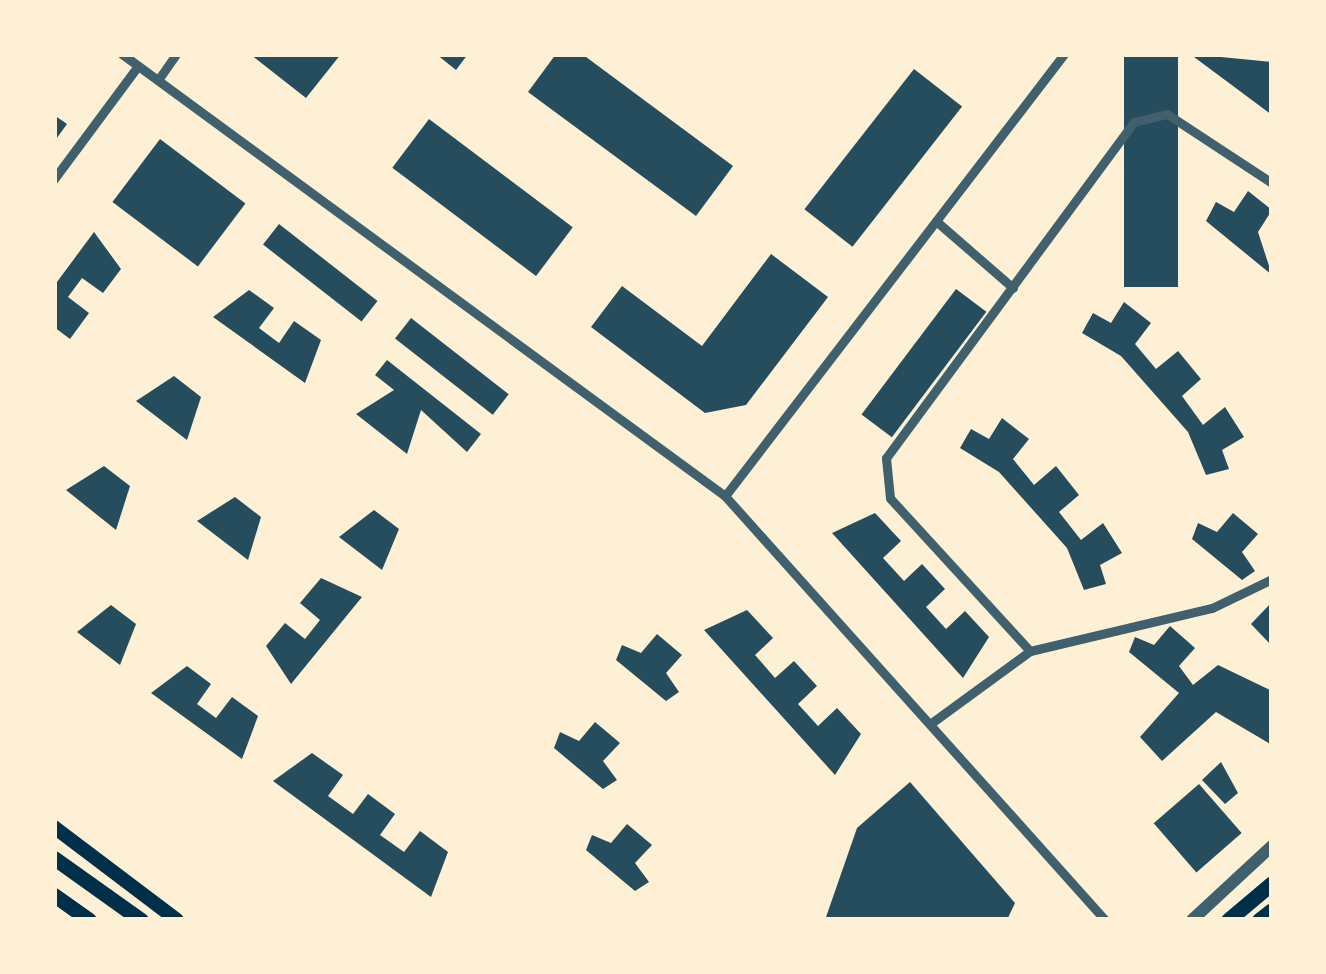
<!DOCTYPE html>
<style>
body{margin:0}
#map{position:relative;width:1326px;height:974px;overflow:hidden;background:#fdf0d5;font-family:"Noto Sans",sans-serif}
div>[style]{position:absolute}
.building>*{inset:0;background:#264d5e;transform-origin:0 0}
.minor>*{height:9px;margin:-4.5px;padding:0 4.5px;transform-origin:4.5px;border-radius:4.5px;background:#3f606c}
.tertiary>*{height:12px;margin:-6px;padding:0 6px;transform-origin:6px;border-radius:6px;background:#3f606c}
.secondary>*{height:14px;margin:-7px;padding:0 7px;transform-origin:7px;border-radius:7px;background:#003049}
.primary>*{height:15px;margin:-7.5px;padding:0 7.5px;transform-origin:7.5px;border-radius:7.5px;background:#003049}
.trunk>*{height:15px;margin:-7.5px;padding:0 7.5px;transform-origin:7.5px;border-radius:7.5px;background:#003049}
span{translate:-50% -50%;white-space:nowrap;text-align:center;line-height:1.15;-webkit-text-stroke:9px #fdf0d5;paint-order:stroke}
.frame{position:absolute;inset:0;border:57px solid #fdf0d5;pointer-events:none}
</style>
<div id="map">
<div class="building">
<i style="clip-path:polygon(250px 54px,341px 54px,306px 98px)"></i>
<i style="clip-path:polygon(436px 54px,468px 54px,456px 70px)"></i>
<i style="clip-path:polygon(556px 54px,582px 54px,733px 166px,696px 216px,528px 92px)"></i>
<i style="left:1124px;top:54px;width:54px;height:233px"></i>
<i style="clip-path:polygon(1190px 54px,1272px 62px,1272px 115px)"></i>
<i style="left:914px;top:69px;width:61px;height:178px;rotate:38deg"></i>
<i style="clip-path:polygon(54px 115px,67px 124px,54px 142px)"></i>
<i style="left:429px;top:119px;width:180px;height:61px;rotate:37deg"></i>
<i style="left:160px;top:139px;width:107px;height:79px;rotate:37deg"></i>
<i style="clip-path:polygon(1248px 191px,1272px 210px,1258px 232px,1272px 275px,1206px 221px,1216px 202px,1234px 212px)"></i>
<i style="left:279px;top:224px;width:125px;height:26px;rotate:38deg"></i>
<i style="clip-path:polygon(94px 232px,121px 269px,103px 293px,82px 278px,68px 297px,89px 313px,70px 339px,54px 327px,54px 286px)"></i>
<i style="clip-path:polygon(771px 254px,828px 297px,746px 405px,705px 413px,591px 327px,622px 286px,702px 346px)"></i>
<i style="left:956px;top:289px;width:38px;height:157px;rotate:37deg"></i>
<i style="clip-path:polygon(249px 290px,274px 308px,259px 328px,279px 343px,294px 321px,321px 340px,305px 383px,213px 317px)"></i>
<i style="clip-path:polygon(1124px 302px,1151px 323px,1135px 344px,1156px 369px,1178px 351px,1201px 379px,1182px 396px,1203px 425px,1225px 407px,1244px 437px,1222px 450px,1229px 469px,1206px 475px,1188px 432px,1121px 356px,1082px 333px,1093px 313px,1111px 323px)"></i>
<i style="left:411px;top:318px;width:124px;height:26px;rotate:38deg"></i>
<i style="clip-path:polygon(387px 360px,481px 434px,467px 452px,421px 410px,407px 454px,356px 414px,394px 390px,375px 375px)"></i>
<i style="clip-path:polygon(174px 376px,201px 397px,187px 440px,136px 401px)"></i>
<i style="clip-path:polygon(1002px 418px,1029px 439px,1013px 459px,1034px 485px,1056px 466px,1079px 495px,1059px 512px,1081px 540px,1103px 523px,1122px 553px,1100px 565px,1106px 584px,1084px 590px,1067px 548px,999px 472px,960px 448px,971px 429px,989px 439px)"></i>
<i style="clip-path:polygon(104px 466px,130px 486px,116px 530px,66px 490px)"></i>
<i style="clip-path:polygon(235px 497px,261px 517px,248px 560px,197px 521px)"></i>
<i style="clip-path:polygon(374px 510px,399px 529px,382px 570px,339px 537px)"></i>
<i style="clip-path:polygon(875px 513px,901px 541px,883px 558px,904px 581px,922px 564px,945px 589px,926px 607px,946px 629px,965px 611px,989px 637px,963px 678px,832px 533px)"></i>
<i style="clip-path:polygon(1233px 513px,1258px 534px,1242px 552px,1255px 571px,1242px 580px,1192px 539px,1198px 523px,1217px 532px)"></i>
<i style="clip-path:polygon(321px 578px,362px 597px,291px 684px,266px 646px,285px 623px,305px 639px,320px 620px,300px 603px)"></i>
<i style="clip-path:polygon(1272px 602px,1272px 646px,1251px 624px)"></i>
<i style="clip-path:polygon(111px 605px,136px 624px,120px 665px,77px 632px)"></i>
<i style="clip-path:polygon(747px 610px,773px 638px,755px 655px,775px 678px,794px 661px,817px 686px,798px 704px,818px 726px,837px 708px,861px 734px,835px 775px,704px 630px)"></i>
<i style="clip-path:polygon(1170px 626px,1195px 648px,1179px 666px,1193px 685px,1218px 665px,1272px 691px,1272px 745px,1216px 712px,1162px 761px,1140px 737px,1179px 693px,1129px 652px,1135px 637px,1154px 645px)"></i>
<i style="clip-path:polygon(657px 634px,682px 655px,666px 673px,679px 692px,666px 701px,616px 660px,622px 645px,641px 653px)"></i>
<i style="clip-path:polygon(187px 666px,211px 684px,197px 704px,216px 718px,232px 697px,258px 716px,242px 759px,151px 693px)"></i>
<i style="clip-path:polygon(595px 722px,620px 743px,603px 761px,617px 780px,603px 789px,554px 748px,560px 732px,579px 741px)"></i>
<i style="clip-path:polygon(312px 753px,343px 775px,328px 796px,353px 814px,368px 794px,395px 814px,380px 835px,404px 852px,420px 831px,448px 852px,431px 897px,273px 781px)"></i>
<i style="clip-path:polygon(1221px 762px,1238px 793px,1225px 804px,1202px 780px)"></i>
<i style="clip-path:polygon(910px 782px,1015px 903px,1007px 920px,825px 920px,857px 828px)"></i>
<i style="left:1199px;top:784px;width:65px;height:60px;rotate:49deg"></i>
<i style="clip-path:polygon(627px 824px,652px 845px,635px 863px,649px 882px,635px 891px,586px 850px,592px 835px,611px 843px)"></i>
</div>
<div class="minor">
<i style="left:122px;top:54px;width:748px;rotate:36.24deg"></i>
<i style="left:725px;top:496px;width:569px;rotate:48.13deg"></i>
<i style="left:158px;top:80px;width:32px;rotate:-55deg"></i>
<i style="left:54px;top:179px;width:141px;rotate:-53.4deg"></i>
<i style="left:936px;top:221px;width:102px;rotate:41deg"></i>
<i style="left:725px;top:496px;width:557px;rotate:-52.51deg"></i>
<i style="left:1030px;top:651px;width:207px;rotate:-132.5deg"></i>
<i style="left:890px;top:498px;width:40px;rotate:-95.7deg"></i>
<i style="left:886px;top:458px;width:418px;rotate:-53.6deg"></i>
<i style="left:1134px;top:122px;width:34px;rotate:-14deg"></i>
<i style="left:1167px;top:114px;width:126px;rotate:33.3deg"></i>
<i style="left:930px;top:724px;width:124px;rotate:-36.1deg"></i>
<i style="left:1030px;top:651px;width:187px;rotate:-13.3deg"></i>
<i style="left:1212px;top:608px;width:67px;rotate:-25.8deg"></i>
</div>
<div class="tertiary">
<i style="left:1192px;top:920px;width:109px;rotate:-42.8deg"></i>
</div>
<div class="secondary">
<i style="left:54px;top:827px;width:154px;rotate:37.1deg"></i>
</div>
<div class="primary">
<i style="left:1228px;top:920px;width:57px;rotate:-40.1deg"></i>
<i style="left:1259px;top:920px;width:16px;rotate:-38deg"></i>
</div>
<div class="trunk">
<i style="left:54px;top:858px;width:107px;rotate:35.5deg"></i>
<i style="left:54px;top:895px;width:43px;rotate:35.5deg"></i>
</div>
<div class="frame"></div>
</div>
